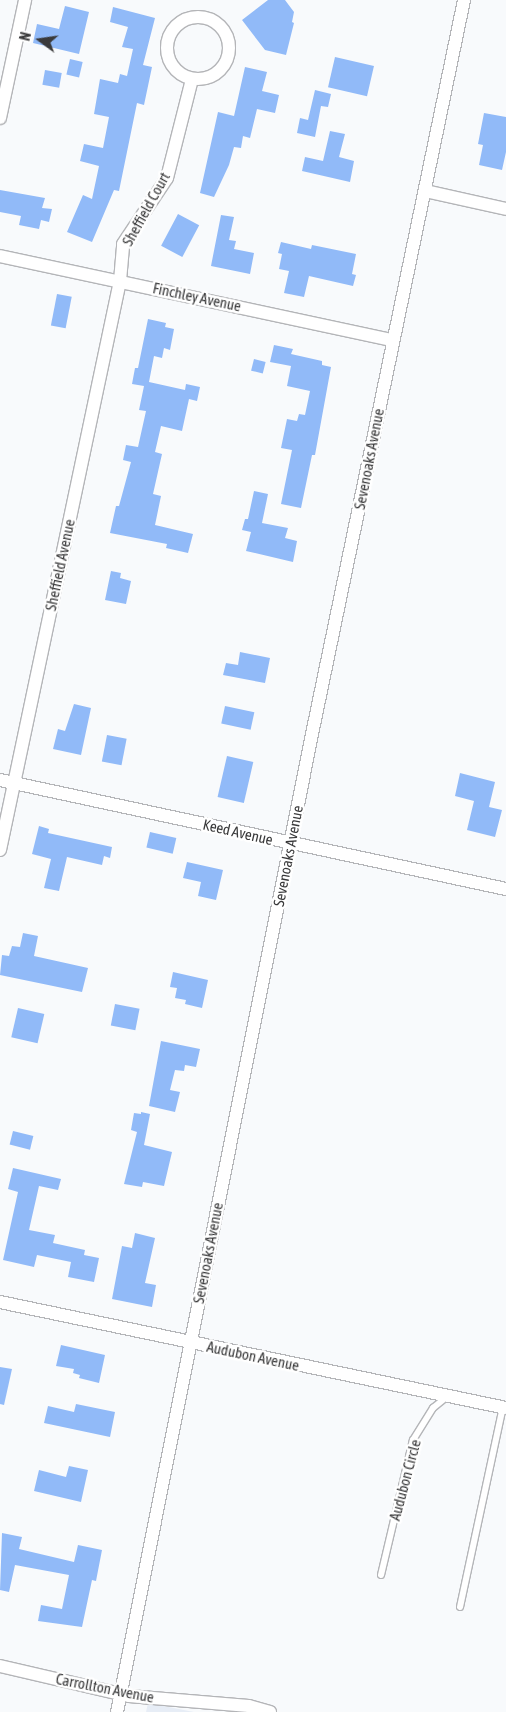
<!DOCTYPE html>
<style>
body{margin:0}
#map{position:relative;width:506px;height:1712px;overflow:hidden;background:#f8fafc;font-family:"Asap Condensed",sans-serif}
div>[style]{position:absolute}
.built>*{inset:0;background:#e7edf6}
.building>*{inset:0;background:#91baf8;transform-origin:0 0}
.roads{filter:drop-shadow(1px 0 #b4b5b8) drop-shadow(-1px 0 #b4b5b8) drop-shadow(0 1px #b4b5b8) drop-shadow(0 -1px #b4b5b8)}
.service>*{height:6px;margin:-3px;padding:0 3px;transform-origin:3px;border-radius:3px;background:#fff}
.minor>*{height:12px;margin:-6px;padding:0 6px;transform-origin:6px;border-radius:6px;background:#fff}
.minor>.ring{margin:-6px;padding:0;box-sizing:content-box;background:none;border:12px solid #fff;border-radius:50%}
span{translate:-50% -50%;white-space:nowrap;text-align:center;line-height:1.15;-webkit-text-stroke:5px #fff;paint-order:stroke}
.street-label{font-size:15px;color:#3a3a3b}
.north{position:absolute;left:15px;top:15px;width:50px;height:50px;-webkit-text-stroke:4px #fff;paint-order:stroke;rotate:284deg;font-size:14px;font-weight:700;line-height:20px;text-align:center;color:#3a3a3b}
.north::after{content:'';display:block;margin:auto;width:18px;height:22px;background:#3a3a3b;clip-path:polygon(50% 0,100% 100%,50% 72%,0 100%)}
</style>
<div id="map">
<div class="built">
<i style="clip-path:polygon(148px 1703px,194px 1712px,146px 1712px)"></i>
</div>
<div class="building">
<i style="clip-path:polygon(268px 0,285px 0,294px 12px,292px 22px,294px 23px,286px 55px,265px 50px,242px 20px)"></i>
<i style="clip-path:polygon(65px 6px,89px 12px,79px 54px,33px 43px,37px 24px,59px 29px)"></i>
<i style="clip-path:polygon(113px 7px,155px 18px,143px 65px,152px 67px,144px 105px,137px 103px,119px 191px,114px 190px,92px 242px,67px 232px,83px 195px,92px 199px,99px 166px,80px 161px,84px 144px,103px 148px,109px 117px,94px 114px,100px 79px,118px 83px,120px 74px,127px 76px,133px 49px,122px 47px,128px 27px,110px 22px)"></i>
<i style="left:335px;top:57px;width:40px;height:31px;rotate:13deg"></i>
<i style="left:70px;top:59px;width:13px;height:16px;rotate:13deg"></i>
<i style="clip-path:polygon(245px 67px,267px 72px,262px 91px,279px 95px,275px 113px,257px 109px,250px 138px,243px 136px,241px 148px,234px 147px,229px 165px,214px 197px,200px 193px,218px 112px,234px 116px)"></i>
<i style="left:45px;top:70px;width:17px;height:15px;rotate:10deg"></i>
<i style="clip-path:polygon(315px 90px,331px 94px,328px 107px,321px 106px,315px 137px,297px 133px,300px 118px,308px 120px)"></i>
<i style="clip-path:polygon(484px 113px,506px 117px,506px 152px,502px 170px,479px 165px,483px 145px,478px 144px)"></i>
<i style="clip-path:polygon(330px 131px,345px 134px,339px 157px,354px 161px,350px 182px,302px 171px,305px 157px,323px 161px)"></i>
<i style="clip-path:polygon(0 190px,45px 198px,42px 208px,52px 209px,49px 222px,41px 220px,39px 229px,19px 225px,21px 216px,0 212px)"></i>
<i style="left:178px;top:214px;width:24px;height:36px;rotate:28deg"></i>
<i style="clip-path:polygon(221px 215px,234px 217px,229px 240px,236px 241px,234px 249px,254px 253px,250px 274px,211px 266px)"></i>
<i style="clip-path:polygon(281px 242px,311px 249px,312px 245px,356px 254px,352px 274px,356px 275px,353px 286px,309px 276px,304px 297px,284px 293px,289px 271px,279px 269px,282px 254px,278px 253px)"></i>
<i style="left:57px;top:294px;width:15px;height:32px;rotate:11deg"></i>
<i style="clip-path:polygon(148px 319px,166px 323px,165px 327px,174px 329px,170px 350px,164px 348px,162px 358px,154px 356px,149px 382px,185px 390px,186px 384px,200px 387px,197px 401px,189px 399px,182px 431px,161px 426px,155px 452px,162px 454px,153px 494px,161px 496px,155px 525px,193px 534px,188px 553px,166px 548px,167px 544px,110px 533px,116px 506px,119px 506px,131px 462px,123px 460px,126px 445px,138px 447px,146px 411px,139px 410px,144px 386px,132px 384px,135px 368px,138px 368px)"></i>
<i style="clip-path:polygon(274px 345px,293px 349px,291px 354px,322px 361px,322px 365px,331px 367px,315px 455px,312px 455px,301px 508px,281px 504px,292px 450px,281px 448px,287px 419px,297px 421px,299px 414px,305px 415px,310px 391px,287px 386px,291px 366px,270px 362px)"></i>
<i style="left:254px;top:359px;width:12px;height:12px;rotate:14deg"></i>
<i style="clip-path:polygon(254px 491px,268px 494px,262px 523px,288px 528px,285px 538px,297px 541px,293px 562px,246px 551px,251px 532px,242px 530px,245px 519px,248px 519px)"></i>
<i style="clip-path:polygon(111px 571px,121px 573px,120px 578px,131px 581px,126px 604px,105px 600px)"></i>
<i style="clip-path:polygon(240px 652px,270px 658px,265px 683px,223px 675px,226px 663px,238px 665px)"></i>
<i style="clip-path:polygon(74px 704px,91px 708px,81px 755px,53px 749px,58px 729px,65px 731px)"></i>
<i style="left:225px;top:706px;width:30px;height:18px;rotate:12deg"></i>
<i style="left:107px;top:735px;width:20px;height:27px;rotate:11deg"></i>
<i style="left:227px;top:756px;width:27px;height:42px;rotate:13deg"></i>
<i style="clip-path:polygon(460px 773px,495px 782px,489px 807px,502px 810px,495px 837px,467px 830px,474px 801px,455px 796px)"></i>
<i style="clip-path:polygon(39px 826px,49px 829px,48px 833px,112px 847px,110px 858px,104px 856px,102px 865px,67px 857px,59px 891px,44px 888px,51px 859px,32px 854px)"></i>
<i style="left:150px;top:832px;width:27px;height:16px;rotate:13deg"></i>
<i style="clip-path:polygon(187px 862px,223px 870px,216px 900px,198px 896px,201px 882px,183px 878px)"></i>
<i style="clip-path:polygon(23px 933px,38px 936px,34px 956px,88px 968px,82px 992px,0 975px,2px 955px,9px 956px,12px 946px,20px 947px)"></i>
<i style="clip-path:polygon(173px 972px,208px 980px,202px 1008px,185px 1004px,186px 1000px,175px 998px,177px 988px,170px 987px)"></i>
<i style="left:115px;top:1004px;width:25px;height:22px;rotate:11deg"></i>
<i style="left:18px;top:1008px;width:27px;height:30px;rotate:13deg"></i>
<i style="clip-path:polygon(161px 1041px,200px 1049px,196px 1067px,185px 1065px,184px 1071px,175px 1070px,170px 1090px,180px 1092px,175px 1112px,149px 1106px)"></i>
<i style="clip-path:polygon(141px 1112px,150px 1114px,144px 1145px,172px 1152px,164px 1186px,143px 1182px,142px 1187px,124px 1184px,137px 1132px,131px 1130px,134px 1113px,141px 1114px)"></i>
<i style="left:13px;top:1131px;width:21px;height:14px;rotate:14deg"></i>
<i style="clip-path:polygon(13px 1168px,61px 1179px,58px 1190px,39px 1186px,29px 1230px,55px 1235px,53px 1243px,85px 1250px,84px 1255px,99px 1258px,94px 1282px,68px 1277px,71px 1262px,37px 1255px,34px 1267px,3px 1260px,18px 1192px,8px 1189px)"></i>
<i style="clip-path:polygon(135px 1233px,155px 1238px,145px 1283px,156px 1285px,152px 1307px,112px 1299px,122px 1246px,132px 1248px)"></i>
<i style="clip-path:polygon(61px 1345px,105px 1355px,99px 1383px,79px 1378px,80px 1375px,73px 1373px,74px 1369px,56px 1366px)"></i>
<i style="clip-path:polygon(0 1367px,12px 1369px,4px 1405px,0 1404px)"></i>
<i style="clip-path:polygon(76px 1404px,115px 1412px,110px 1437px,44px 1423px,48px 1406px,74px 1412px)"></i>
<i style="clip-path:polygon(69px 1466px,88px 1470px,81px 1502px,34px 1491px,39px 1470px,66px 1477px)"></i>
<i style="clip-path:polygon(2px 1533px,22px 1537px,19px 1549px,74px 1562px,78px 1545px,102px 1550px,96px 1581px,92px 1580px,82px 1627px,38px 1621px,41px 1605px,62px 1609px,69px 1575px,15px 1565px,9px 1592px,0 1590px)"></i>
</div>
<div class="roads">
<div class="service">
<i style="left:381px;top:1575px;width:139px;rotate:-76.7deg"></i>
<i style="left:413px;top:1440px;width:38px;rotate:-58deg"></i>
<i style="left:433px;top:1408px;width:19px;rotate:-39deg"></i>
<i style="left:460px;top:1607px;width:205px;rotate:-77.9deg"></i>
</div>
<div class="minor">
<i class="ring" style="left:167px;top:17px;width:50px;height:50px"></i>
<i style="left:0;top:118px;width:121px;rotate:-78deg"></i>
<i style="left:425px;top:191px;width:83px;rotate:12.5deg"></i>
<i style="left:0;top:256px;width:402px;rotate:12.1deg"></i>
<i style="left:0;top:780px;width:518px;rotate:12.16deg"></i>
<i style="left:0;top:850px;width:582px;rotate:-78.09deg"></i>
<i style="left:120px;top:281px;width:37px;rotate:-85deg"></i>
<i style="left:123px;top:244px;width:79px;rotate:-56.3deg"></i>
<i style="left:167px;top:178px;width:102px;rotate:-75.8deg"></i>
<i style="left:0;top:1302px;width:517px;rotate:11.83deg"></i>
<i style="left:0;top:1666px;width:132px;rotate:13.1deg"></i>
<i style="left:129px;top:1696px;width:120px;rotate:4.8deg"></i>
<i style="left:249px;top:1706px;width:22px;rotate:16deg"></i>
<i style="left:117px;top:1712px;width:992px;rotate:-78.72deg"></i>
<i style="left:311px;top:739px;width:755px;rotate:-78.3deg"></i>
</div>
</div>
<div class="street-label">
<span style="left:146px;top:209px;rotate:-61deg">Sheffield Court</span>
<span style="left:197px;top:297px;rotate:12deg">Finchley Avenue</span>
<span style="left:369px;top:459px;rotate:-79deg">Sevenoaks Avenue</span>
<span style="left:60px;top:565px;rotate:-78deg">Sheffield Avenue</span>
<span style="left:238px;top:832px;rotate:13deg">Keed Avenue</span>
<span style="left:288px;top:856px;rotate:-79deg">Sevenoaks Avenue</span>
<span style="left:208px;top:1253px;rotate:-79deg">Sevenoaks Avenue</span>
<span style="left:253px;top:1356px;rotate:12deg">Audubon Avenue</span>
<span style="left:405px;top:1480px;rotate:-75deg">Audubon Circle</span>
<span style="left:105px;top:1688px;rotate:11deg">Carrollton Avenue</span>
</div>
<div class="north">N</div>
</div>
